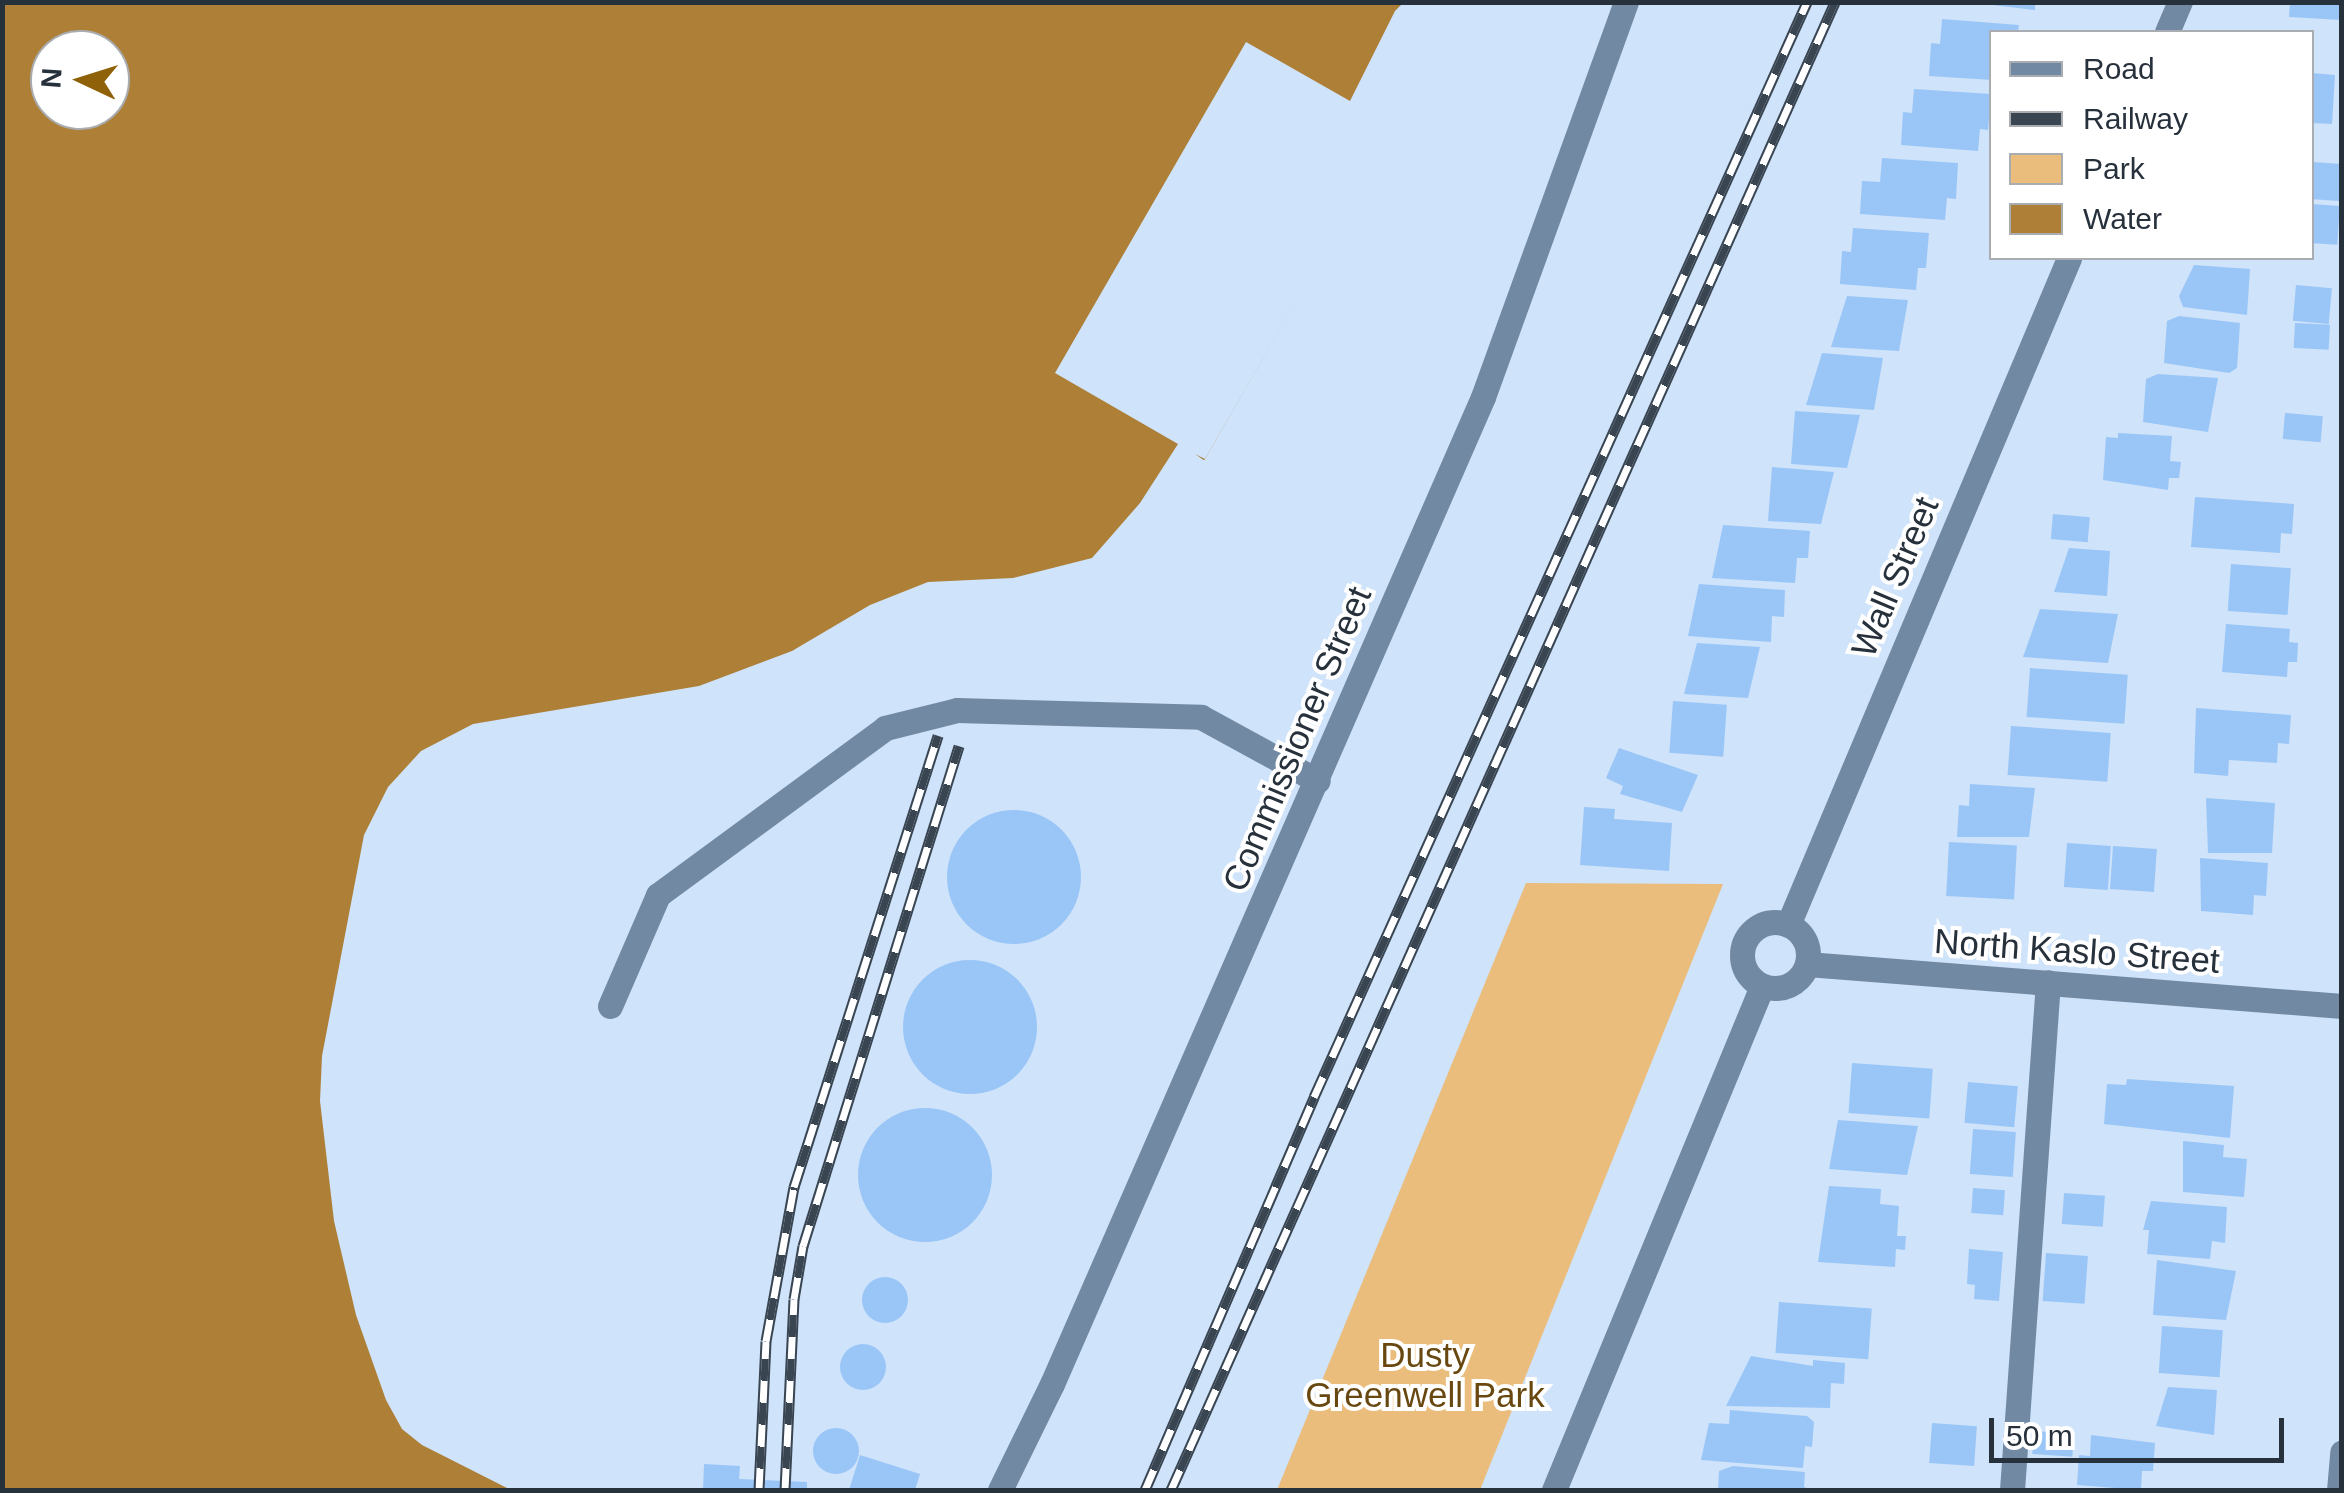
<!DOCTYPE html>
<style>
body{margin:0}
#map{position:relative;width:2344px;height:1493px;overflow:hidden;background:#cfe3fa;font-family:Arial,sans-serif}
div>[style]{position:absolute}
.green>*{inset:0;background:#eabd7c}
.water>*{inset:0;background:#ad7f37}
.pier>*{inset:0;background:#cfe3fa}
.building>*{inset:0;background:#9ac6f7;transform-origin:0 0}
.round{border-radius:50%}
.minor>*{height:25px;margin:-12.5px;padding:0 12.5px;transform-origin:12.5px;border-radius:12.5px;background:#7289a3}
.minor>.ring{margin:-12.5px;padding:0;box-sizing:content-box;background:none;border:25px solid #7289a3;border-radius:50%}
.rail>*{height:11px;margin-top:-5.5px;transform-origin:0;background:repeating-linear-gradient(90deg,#fff 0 22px,#3a4552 0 44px);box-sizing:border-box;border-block:2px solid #3a4552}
span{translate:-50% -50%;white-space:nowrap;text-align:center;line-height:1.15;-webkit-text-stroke:8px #fff;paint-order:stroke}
.street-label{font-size:35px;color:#27313c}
.park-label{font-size:35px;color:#684810}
.frame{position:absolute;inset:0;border:5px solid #27313c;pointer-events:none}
.legend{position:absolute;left:1989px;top:30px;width:325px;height:230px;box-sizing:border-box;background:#fff;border:2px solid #a9adb1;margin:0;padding:12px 18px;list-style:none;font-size:30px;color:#27313c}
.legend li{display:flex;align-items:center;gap:20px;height:50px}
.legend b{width:50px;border:2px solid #a9adb1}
.north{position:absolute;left:30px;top:30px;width:100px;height:100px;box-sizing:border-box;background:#fff;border:2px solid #a9adb1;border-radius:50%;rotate:274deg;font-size:28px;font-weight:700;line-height:40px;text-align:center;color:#27313c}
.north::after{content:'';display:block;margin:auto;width:35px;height:45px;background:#8f6109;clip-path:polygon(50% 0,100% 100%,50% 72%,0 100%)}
.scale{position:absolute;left:1989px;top:1418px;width:295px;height:45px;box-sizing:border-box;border:5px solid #27313c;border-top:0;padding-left:12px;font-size:30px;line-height:35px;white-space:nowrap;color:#27313c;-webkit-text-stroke:8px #fff;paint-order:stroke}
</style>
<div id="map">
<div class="green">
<i style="clip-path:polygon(1526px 883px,1723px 884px,1480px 1490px,1277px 1490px)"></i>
</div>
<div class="water">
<i style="clip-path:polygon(evenodd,3px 3px,1436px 3px,1403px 62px,1395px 128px,1205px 459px,1122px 580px,488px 744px,429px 808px,395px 928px,372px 1073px,379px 1230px,421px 1392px,531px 1490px,3px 1490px,3px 3px,50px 50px,110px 50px,110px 110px,50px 110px,50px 50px)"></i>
</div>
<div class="pier">
<i style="clip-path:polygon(1441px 2px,1408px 64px,1401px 120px,1205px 459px,1195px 454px,1208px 463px,1126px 584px,1093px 606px,934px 639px,873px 664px,775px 721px,491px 748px,434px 810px,400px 929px,377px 1073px,383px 1229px,426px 1389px,500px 1430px,533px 1459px,536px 1490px,511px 1490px,422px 1445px,402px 1429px,386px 1400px,356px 1315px,334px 1221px,320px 1101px,322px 1056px,364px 835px,388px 787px,421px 751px,473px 724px,699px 686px,792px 651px,870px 605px,928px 582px,1013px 578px,1092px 558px,1140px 503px,1178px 444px,1055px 373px,1246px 42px,1350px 101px,1395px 11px,1403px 3px)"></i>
</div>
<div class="building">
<i style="clip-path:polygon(1968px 2px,2035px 2px,2035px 10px)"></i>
<i style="clip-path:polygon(2290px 2px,2342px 2px,2342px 20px,2289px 17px)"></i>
<i style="clip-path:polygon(1942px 19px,2019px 25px,2018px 32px,1992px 32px,1992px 80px,1929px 76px,1931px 43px,1940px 44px)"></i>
<i style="clip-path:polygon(2312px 73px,2335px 75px,2332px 124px,2312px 123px)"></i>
<i style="clip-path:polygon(1914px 89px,1991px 94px,1988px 130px,1980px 129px,1978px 151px,1901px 145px,1903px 112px,1912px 113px)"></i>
<i style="clip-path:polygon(1882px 158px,1958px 163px,1956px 199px,1947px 198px,1945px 220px,1860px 214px,1862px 181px,1880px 182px)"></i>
<i style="left:2312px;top:162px;width:30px;height:37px;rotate:4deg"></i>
<i style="left:2312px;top:204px;width:28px;height:39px;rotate:4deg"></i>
<i style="clip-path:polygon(1853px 228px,1929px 233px,1926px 268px,1918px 268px,1916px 290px,1840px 284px,1842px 251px,1851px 252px)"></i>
<i style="clip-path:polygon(2194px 265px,2250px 269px,2247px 315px,2183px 307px,2179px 296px)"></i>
<i style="left:2296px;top:285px;width:36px;height:36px;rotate:5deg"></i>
<i style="clip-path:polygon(1847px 296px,1908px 300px,1899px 351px,1831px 347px)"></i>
<i style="clip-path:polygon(2179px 316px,2240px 323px,2237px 368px,2229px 373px,2164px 363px,2167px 321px)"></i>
<i style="left:2295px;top:323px;width:35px;height:25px;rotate:3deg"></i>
<i style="clip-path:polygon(1822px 353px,1883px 358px,1874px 410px,1806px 405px)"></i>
<i style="clip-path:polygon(2158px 374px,2218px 378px,2208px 432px,2143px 422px,2146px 379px)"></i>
<i style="clip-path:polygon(1795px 411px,1860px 415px,1847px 468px,1791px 464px)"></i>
<i style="left:2285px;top:413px;width:38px;height:26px;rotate:5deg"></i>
<i style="clip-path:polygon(2118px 433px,2172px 436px,2170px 461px,2181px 462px,2179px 478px,2169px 478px,2168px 490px,2103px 480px,2106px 437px,2118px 438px)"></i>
<i style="clip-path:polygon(1772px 467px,1834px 472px,1821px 524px,1768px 521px)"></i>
<i style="clip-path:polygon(2195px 497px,2294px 504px,2292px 534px,2281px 533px,2280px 553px,2191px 547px)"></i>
<i style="left:2053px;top:514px;width:37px;height:25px;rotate:5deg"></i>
<i style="clip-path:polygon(1723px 525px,1810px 531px,1808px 558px,1797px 558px,1795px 583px,1712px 578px)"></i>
<i style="clip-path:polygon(2069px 548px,2110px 551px,2107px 596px,2054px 592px)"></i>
<i style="left:2231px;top:564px;width:60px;height:47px;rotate:4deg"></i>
<i style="clip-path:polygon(1699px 584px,1785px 590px,1784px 617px,1772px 616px,1771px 642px,1688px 636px)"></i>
<i style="clip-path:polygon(2040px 609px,2118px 614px,2108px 663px,2023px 657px)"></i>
<i style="clip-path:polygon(2226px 624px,2290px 629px,2289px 642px,2298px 643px,2297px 662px,2288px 662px,2287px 677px,2222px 672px)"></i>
<i style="clip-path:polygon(1697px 643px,1760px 647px,1748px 698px,1684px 694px)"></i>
<i style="left:2030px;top:668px;width:98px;height:49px;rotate:4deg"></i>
<i style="left:1673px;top:701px;width:54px;height:52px;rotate:4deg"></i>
<i style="clip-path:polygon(2196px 708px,2291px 715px,2289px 744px,2278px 743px,2277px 763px,2229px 760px,2228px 776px,2194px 773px)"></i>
<i style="left:2011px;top:726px;width:100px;height:49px;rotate:4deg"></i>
<i style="clip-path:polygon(1619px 748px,1698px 775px,1682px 812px,1620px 794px,1623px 786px,1606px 778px)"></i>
<i style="clip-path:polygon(1970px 784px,2035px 788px,2029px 837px,1957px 837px,1959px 805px,1969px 806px)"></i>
<i style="clip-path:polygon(2206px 798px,2275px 803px,2272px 853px,2208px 853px)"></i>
<i style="clip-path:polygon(1584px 807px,1615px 809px,1614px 819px,1672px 823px,1669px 871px,1580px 865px)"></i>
<i class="round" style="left:947px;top:810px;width:134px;height:134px"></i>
<i style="left:1949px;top:842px;width:68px;height:54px;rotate:3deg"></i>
<i style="left:2067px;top:843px;width:44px;height:44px;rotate:4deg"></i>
<i style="left:2113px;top:846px;width:44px;height:43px;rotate:4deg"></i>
<i style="clip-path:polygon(2200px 858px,2268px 863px,2266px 896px,2254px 895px,2253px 915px,2201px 911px)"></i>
<i class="round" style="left:903px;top:960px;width:134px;height:134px"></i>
<i style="left:1852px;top:1063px;width:81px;height:50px;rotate:4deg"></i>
<i style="clip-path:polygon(2127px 1079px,2234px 1086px,2230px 1138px,2104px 1124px,2107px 1084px,2126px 1085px)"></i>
<i style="left:1968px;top:1082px;width:50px;height:41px;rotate:5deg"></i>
<i class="round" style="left:858px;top:1108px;width:134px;height:134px"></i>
<i style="clip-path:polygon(1838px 1120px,1918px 1126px,1907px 1175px,1829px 1169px)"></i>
<i style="left:1973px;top:1129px;width:43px;height:45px;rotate:4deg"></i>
<i style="clip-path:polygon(2183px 1141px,2224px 1145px,2223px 1157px,2247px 1159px,2244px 1197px,2183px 1192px)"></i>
<i style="clip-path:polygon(1829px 1186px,1881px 1189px,1880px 1204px,1899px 1206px,1897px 1236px,1906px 1236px,1905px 1250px,1896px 1249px,1895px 1267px,1818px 1262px)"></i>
<i style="left:1973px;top:1188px;width:32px;height:25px;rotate:4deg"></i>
<i style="left:2064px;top:1193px;width:41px;height:31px;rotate:4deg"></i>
<i style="clip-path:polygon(2151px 1201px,2227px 1207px,2225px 1243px,2212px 1241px,2210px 1259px,2147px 1254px,2149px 1230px,2143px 1230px)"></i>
<i style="clip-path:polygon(1969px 1249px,2003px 1252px,1999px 1301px,1974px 1299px,1975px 1285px,1967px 1284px)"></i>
<i style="left:2046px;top:1253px;width:42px;height:48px;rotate:4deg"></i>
<i style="clip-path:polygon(2157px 1260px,2236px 1271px,2226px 1320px,2153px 1315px)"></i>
<i class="round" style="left:862px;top:1277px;width:46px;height:46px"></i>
<i style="left:1779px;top:1302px;width:93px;height:51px;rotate:4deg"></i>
<i style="left:2162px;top:1326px;width:61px;height:47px;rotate:4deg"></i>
<i class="round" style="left:840px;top:1344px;width:46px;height:46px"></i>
<i style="clip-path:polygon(1751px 1356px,1813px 1366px,1813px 1360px,1845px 1363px,1844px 1384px,1831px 1383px,1830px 1408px,1726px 1406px)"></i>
<i style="clip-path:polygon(2168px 1387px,2217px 1390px,2214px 1435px,2156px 1426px)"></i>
<i style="clip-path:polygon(1730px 1410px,1807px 1416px,1814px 1422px,1812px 1447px,1805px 1446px,1803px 1468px,1701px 1460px,1709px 1423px,1729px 1424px)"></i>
<i style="left:1932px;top:1423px;width:45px;height:40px;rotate:4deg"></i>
<i class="round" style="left:813px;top:1428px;width:46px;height:46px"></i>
<i style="left:2034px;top:1431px;width:40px;height:23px;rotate:4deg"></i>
<i style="clip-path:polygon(2091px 1435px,2155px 1443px,2153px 1471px,2142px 1471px,2141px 1490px,2077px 1485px,2079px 1455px,2090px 1456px)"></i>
<i style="clip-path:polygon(860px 1455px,920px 1474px,915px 1490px,849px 1490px)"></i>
<i style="clip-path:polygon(704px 1464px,740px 1466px,739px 1479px,807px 1482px,807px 1490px,703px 1490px)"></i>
<i style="clip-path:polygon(1733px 1466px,1805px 1472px,1804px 1487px,1813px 1490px,1718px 1490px,1719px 1471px)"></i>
</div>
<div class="minor">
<i style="left:2167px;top:32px;width:33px;rotate:-67deg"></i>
<i class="ring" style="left:1742px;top:922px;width:41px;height:41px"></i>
<i style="left:1788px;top:925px;width:724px;rotate:-67.15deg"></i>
<i style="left:1807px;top:964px;width:537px;rotate:4.49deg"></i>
<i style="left:610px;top:1006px;width:121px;rotate:-66.6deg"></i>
<i style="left:658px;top:895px;width:282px;rotate:-36.3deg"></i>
<i style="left:885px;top:728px;width:74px;rotate:-14deg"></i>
<i style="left:957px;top:710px;width:244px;rotate:1.6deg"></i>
<i style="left:1201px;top:717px;width:133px;rotate:28.7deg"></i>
<i style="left:1000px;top:1490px;width:118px;rotate:-63.9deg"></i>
<i style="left:1052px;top:1384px;width:1077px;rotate:-66.41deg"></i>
<i style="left:1483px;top:397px;width:420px;rotate:-70.1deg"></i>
<i style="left:1554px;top:1490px;width:545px;rotate:-67.57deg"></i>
<i style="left:2012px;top:1490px;width:509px;rotate:-85.95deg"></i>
<i style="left:2339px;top:1490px;width:38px;rotate:-85deg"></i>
</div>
<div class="rail">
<i style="left:759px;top:1490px;width:149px;rotate:-87.3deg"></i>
<i style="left:766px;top:1341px;width:157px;rotate:-79.7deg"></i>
<i style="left:794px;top:1187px;width:474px;rotate:-72.3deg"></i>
<i style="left:785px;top:1490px;width:191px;rotate:-87.3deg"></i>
<i style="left:794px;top:1299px;width:54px;rotate:-80.4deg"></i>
<i style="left:803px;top:1246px;width:524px;rotate:-72.67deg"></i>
<i style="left:1145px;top:1490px;width:428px;rotate:-66.7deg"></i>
<i style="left:1314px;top:1097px;width:1201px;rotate:-65.76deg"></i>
<i style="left:1171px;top:1490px;width:1629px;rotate:-65.95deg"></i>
</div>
<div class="street-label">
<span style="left:1895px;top:577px;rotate:-67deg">Wall Street</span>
<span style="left:1297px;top:739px;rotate:-67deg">Commissioner Street</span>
<span style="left:2077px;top:951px;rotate:4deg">North Kaslo Street</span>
</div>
<div class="park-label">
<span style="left:1425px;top:1375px">Dusty<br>Greenwell Park</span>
</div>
<div class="frame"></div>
<ul class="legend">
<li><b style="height:12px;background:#7289a3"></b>Road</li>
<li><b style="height:12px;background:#3a4552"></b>Railway</li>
<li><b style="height:28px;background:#eabd7c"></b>Park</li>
<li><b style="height:28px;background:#ad7f37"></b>Water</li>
</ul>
<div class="north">N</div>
<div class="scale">50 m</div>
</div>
